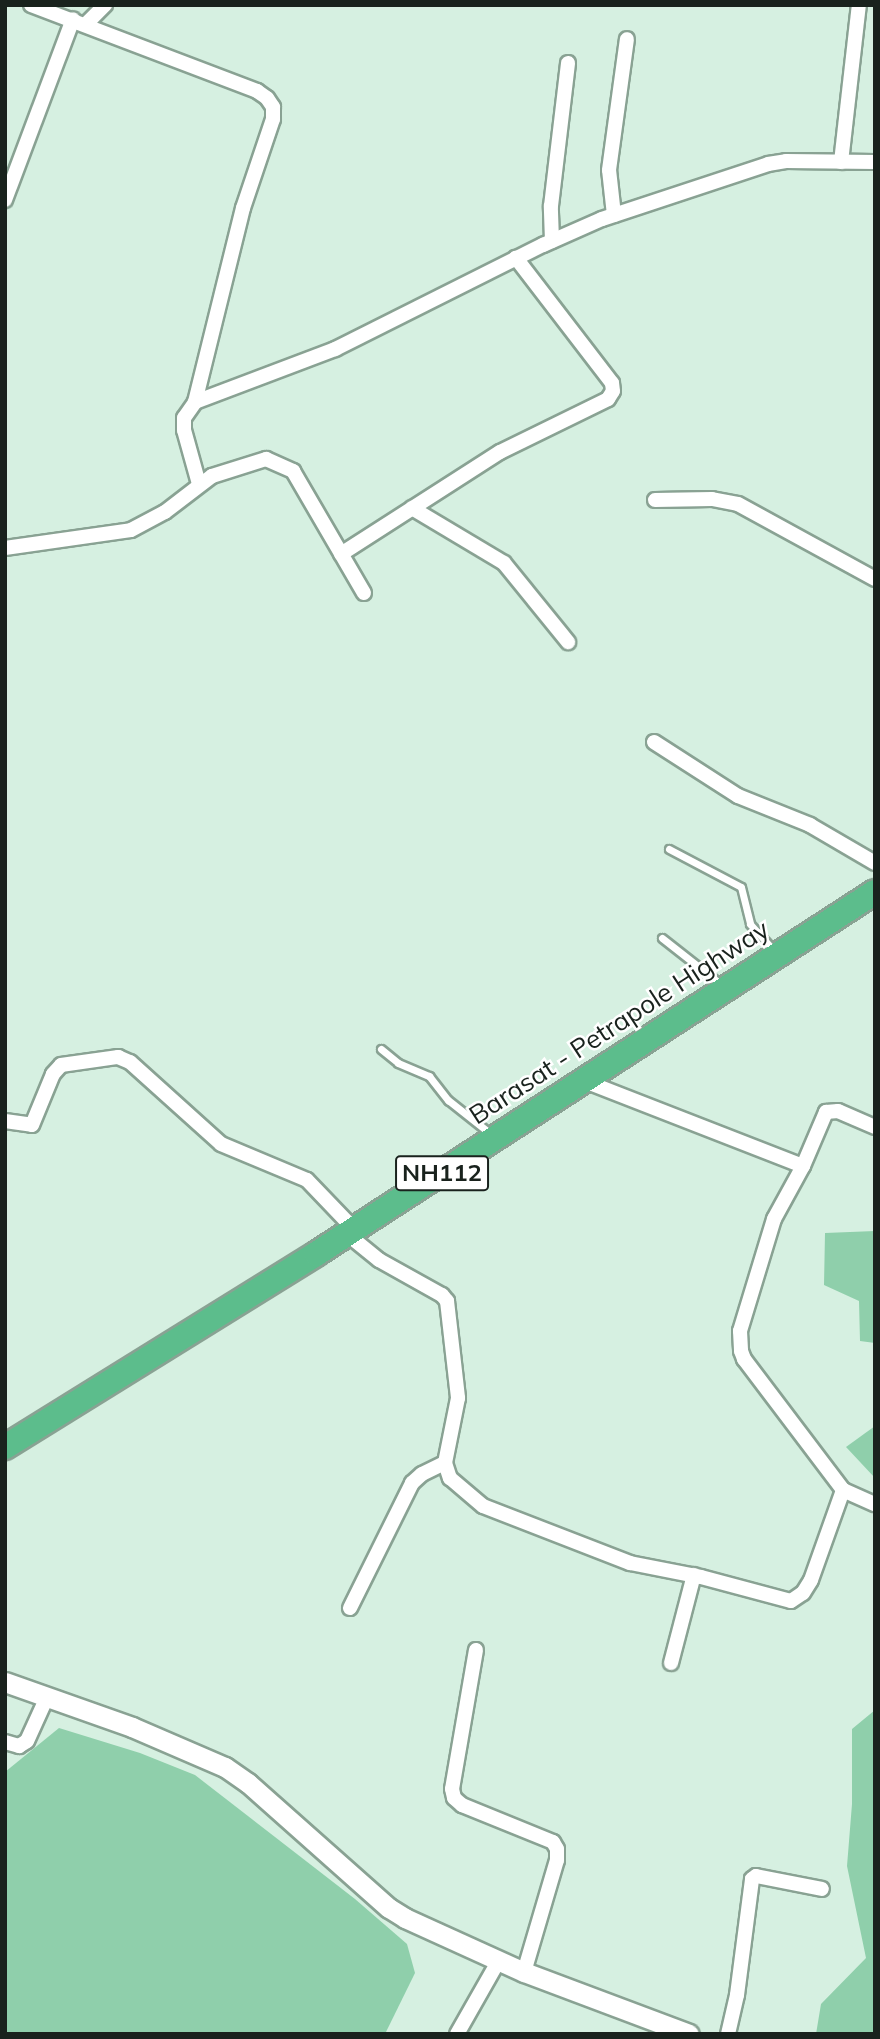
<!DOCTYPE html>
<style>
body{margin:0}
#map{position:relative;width:880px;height:2039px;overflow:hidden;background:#d6f0e1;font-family:Mulish,sans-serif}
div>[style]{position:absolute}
.green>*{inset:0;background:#8fcfab}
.roads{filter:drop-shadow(2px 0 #89a293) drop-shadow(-2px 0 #89a293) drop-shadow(0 2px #89a293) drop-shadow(0 -2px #89a293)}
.lane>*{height:7px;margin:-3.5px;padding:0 3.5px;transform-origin:3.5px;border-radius:3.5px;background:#fff}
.street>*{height:14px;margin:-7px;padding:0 7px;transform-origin:7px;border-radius:7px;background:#fff}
.secondary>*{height:19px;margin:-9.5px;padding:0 9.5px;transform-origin:9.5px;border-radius:9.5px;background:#fff}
.highway>*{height:24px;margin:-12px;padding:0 12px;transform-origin:12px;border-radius:12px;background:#5cbd8c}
span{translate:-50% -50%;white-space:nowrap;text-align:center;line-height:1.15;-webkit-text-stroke:5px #fff;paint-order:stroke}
.shield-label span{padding:2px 5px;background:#fff;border:2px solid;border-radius:5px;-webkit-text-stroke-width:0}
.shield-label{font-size:24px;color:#19221d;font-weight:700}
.street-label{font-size:26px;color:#19221d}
.frame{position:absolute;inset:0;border:7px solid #19221d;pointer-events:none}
</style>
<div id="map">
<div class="green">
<i style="clip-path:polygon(875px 1231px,875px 1343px,860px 1341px,859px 1301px,824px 1285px,825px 1233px)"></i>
<i style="clip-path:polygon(875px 1426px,875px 1478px,846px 1447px)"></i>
<i style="clip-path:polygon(875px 1710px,875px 2034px,816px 2034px,821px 2004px,866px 1958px,847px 1866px,852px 1804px,852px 1729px)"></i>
<i style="clip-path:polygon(59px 1728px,140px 1753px,195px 1775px,355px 1899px,407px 1944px,415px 1973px,385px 2034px,5px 2034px,5px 1772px)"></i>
</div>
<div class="roads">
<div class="lane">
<i style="left:669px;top:849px;width:81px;rotate:27.8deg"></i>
<i style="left:741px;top:887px;width:38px;rotate:76deg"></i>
<i style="left:750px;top:924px;width:36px;rotate:48deg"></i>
<i style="left:662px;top:938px;width:76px;rotate:38.1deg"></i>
<i style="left:381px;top:1049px;width:22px;rotate:39deg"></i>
<i style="left:398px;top:1063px;width:34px;rotate:23deg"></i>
<i style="left:429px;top:1076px;width:31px;rotate:52deg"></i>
<i style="left:448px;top:1100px;width:56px;rotate:38.5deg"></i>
</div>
<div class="street">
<i style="left:31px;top:5px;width:242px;rotate:20.8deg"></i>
<i style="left:257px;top:91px;width:12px;rotate:35deg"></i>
<i style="left:267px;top:98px;width:11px;rotate:56deg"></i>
<i style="left:273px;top:107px;width:12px;rotate:90deg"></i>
<i style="left:273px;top:119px;width:94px;rotate:108.6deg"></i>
<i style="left:243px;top:208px;width:200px;rotate:103.9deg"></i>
<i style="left:86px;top:24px;width:27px;rotate:-45deg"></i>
<i style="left:841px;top:162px;width:158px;rotate:-83.5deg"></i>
<i style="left:5px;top:200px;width:193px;rotate:-69.4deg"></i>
<i style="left:614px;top:215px;width:45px;rotate:-96.3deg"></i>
<i style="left:609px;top:170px;width:132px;rotate:-82.2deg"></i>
<i style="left:552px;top:241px;width:35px;rotate:-92deg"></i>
<i style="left:551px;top:206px;width:144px;rotate:-83.2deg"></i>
<i style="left:199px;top:484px;width:56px;rotate:-105.5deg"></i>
<i style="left:184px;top:430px;width:12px;rotate:-90deg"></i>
<i style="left:184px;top:418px;width:19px;rotate:-55deg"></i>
<i style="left:195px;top:402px;width:150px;rotate:-20.7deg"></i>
<i style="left:335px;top:349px;width:233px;rotate:-26.6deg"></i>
<i style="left:543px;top:245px;width:64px;rotate:-23.8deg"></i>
<i style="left:602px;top:219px;width:175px;rotate:-18.3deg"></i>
<i style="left:768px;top:164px;width:18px;rotate:-9deg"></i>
<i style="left:786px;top:161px;width:89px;rotate:0.6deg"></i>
<i style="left:655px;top:500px;width:57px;rotate:-1deg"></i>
<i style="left:712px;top:499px;width:26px;rotate:11deg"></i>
<i style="left:738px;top:504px;width:156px;rotate:28.7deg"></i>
<i style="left:412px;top:508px;width:107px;rotate:30.9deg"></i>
<i style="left:504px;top:563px;width:102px;rotate:51deg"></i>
<i style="left:5px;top:548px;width:127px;rotate:-8.1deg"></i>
<i style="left:131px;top:530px;width:38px;rotate:-28deg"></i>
<i style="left:165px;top:512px;width:59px;rotate:-37.5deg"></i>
<i style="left:212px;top:476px;width:57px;rotate:-17.5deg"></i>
<i style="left:266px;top:459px;width:30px;rotate:24deg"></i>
<i style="left:293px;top:471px;width:141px;rotate:59.8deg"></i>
<i style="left:341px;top:554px;width:189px;rotate:-32.7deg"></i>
<i style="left:500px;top:452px;width:120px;rotate:-26.1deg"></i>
<i style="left:608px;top:399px;width:9px;rotate:-58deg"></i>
<i style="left:613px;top:391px;width:8px;rotate:-97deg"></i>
<i style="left:612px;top:383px;width:158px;rotate:-127.5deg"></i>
<i style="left:654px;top:742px;width:100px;rotate:32.7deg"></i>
<i style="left:738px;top:796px;width:78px;rotate:21.9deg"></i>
<i style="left:810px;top:825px;width:75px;rotate:30.3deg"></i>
<i style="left:582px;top:1080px;width:237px;rotate:21.3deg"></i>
<i style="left:803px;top:1166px;width:60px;rotate:118.7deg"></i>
<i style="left:774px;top:1219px;width:117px;rotate:106.9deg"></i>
<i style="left:740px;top:1331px;width:20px;rotate:87deg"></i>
<i style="left:741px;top:1351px;width:9px;rotate:69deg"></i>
<i style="left:744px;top:1359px;width:164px;rotate:52.9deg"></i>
<i style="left:843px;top:1490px;width:35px;rotate:24deg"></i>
<i style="left:5px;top:1121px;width:27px;rotate:8deg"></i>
<i style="left:32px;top:1125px;width:55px;rotate:-67.6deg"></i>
<i style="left:53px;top:1074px;width:12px;rotate:-48deg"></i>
<i style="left:61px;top:1065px;width:58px;rotate:-8deg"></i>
<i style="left:118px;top:1057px;width:13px;rotate:23deg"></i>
<i style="left:130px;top:1062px;width:122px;rotate:42deg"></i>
<i style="left:221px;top:1144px;width:93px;rotate:22.7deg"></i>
<i style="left:307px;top:1180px;width:68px;rotate:46.2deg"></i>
<i style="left:803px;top:1166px;width:59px;rotate:-66.9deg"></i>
<i style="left:826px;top:1112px;width:12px;rotate:-5deg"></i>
<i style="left:838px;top:1111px;width:40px;rotate:23.4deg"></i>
<i style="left:347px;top:1234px;width:41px;rotate:39.1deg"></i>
<i style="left:379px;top:1260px;width:72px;rotate:29.1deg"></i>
<i style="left:442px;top:1295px;width:8px;rotate:50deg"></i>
<i style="left:447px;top:1301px;width:98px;rotate:83.5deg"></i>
<i style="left:458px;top:1398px;width:66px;rotate:101.3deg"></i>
<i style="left:445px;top:1463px;width:16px;rotate:72deg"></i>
<i style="left:450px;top:1478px;width:43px;rotate:40.3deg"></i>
<i style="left:483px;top:1506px;width:158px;rotate:21.2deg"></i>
<i style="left:630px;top:1563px;width:72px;rotate:11.2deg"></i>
<i style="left:701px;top:1577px;width:93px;rotate:14.9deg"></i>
<i style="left:791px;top:1601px;width:14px;rotate:-34deg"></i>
<i style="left:803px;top:1593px;width:15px;rotate:-58deg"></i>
<i style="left:811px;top:1580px;width:96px;rotate:-70.4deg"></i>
<i style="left:350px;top:1608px;width:140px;rotate:-63.6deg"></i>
<i style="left:412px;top:1483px;width:13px;rotate:-42deg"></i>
<i style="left:422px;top:1474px;width:25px;rotate:-26deg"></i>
<i style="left:476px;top:1650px;width:141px;rotate:99.8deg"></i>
<i style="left:452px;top:1789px;width:9px;rotate:77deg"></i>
<i style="left:454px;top:1798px;width:11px;rotate:41deg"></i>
<i style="left:462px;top:1805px;width:98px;rotate:22.1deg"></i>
<i style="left:553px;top:1842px;width:8px;rotate:60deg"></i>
<i style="left:557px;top:1849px;width:11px;rotate:90deg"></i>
<i style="left:557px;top:1860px;width:117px;rotate:106.4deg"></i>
<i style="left:671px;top:1663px;width:91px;rotate:-75.4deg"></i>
<i style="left:5px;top:1742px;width:15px;rotate:16deg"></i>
<i style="left:19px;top:1746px;width:9px;rotate:-32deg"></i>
<i style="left:27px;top:1741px;width:48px;rotate:-65.6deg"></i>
<i style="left:457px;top:2034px;width:85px;rotate:-60.4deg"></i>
<i style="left:728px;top:2034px;width:40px;rotate:-77deg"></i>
<i style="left:737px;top:1995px;width:117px;rotate:-82.6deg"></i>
<i style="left:752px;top:1879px;width:5px;rotate:-37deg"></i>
<i style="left:756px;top:1876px;width:67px;rotate:11.1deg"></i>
</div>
<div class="secondary">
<i style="left:5px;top:1682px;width:135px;rotate:19.5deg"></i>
<i style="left:132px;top:1727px;width:101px;rotate:23.3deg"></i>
<i style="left:225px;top:1767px;width:28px;rotate:35deg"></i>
<i style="left:248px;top:1783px;width:188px;rotate:41.6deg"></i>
<i style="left:389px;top:1908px;width:19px;rotate:32deg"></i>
<i style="left:405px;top:1918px;width:131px;rotate:24.4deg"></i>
<i style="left:524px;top:1972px;width:176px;rotate:20.6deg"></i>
</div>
<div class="highway">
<i style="left:5px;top:1447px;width:366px;rotate:-31.8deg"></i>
<i style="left:316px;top:1254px;width:666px;rotate:-32.93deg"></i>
</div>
</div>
<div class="shield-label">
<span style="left:442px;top:1173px">NH112</span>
</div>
<div class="street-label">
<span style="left:619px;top:1022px;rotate:-33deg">Barasat - Petrapole Highway</span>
</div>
<div class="frame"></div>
</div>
